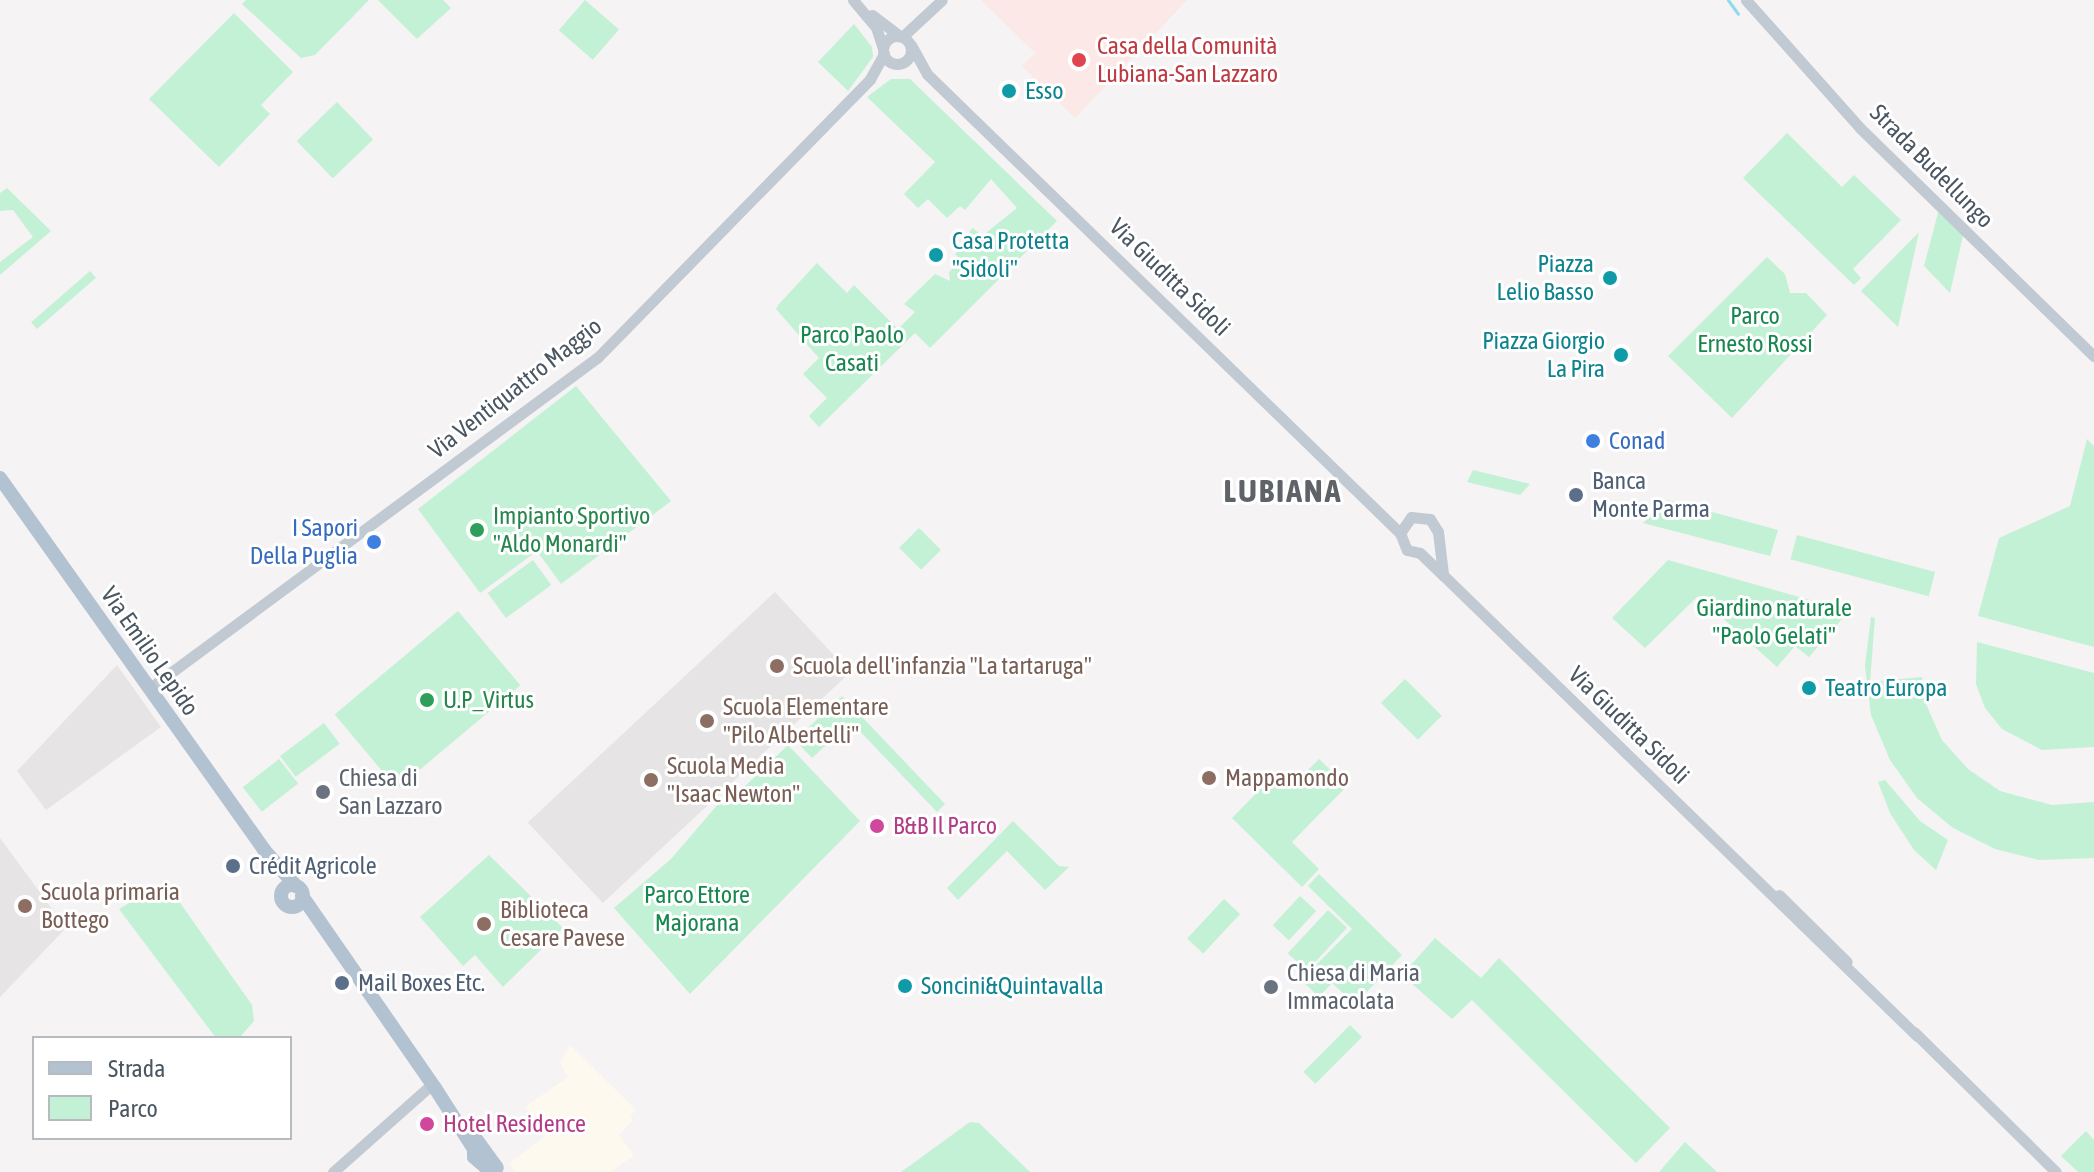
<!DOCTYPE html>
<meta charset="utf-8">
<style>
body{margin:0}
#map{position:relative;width:2094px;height:1172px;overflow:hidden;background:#f5f3f3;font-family:"Asap Condensed",sans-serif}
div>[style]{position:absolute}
.commercial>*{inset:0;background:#fdf9ef}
.education>*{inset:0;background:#e6e4e5;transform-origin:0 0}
.medical>*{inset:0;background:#fce8e6}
.green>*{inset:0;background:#c3f1d5;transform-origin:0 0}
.stream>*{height:3px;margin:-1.5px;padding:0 1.5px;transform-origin:1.5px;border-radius:1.5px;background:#90daee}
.minor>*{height:11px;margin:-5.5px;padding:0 5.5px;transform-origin:5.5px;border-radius:5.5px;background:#c1cad2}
.minor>.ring{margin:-5.5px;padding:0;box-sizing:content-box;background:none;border:11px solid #c1cad2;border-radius:50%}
.major>*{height:14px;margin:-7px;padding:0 7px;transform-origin:7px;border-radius:7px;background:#b3c2d1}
.major>.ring{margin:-7px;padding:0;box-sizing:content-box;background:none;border:14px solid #b3c2d1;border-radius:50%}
.dots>*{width:22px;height:22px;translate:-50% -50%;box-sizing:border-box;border:4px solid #fff;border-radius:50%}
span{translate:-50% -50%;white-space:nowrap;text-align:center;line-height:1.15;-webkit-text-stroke:6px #fff;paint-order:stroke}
.health-label{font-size:24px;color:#be3a42}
.left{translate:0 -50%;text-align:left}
.culture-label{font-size:24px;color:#0d838f}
.right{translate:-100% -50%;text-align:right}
.street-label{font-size:24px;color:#4a5661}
.park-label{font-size:24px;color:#17864f}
.shop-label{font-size:24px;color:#366cbe}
.service-label{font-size:24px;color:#4e5e75}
.leisure-label{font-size:24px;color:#27864d}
.education-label{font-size:24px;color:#785e54}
.worship-label{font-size:24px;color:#5b616d}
.hotel-label{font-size:24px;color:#b23c85}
.district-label{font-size:32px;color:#5f6368;font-weight:700;letter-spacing:2px}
.legend{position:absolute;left:32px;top:1036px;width:260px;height:104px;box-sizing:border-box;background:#fff;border:2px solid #b7bbc0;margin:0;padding:10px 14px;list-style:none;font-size:24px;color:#4a5661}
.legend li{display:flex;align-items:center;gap:16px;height:40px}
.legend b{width:40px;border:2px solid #b7bbc0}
</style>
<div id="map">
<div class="commercial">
<i style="clip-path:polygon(570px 1045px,636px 1110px,630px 1117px,633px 1120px,619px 1135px,634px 1155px,611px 1172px,515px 1172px,509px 1164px,545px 1136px,525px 1107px,568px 1077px,560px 1063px)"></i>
</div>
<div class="education">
<i style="left:775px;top:592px;width:110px;height:338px;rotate:47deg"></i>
<i style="clip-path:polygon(117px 665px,161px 727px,46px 810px,17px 771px)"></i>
<i style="clip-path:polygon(0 838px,66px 928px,0 997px)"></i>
</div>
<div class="medical">
<i style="clip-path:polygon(981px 0,1187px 0,1075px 118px,1022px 66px,1035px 53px)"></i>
</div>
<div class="green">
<i style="clip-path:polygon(246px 0,369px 0,315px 55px,301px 58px,242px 4px)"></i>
<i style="clip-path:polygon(378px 0,443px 0,451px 8px,417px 39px)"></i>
<i style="left:585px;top:0;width:45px;height:40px;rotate:41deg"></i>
<i style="clip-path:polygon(234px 13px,293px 72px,261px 105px,270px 114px,219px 167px,149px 99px)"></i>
<i style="clip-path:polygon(854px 24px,872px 47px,873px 57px,848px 91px,818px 62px)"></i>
<i style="clip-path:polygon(891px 79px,910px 79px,1057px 221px,930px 348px,915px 333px,819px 427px,809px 416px,827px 398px,803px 374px,819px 358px,776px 309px,779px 304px,817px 263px,847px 293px,854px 285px,898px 329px,915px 312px,904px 304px,935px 274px,950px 281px,949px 272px,961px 260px,955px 254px,973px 236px,969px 232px,973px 228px,982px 236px,1017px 208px,991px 179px,965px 210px,960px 206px,947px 218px,928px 199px,918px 208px,904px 194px,935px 162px,867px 97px)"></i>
<i style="left:337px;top:102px;width:52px;height:56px;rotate:46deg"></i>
<i style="clip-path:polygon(1787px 133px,1842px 187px,1854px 175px,1901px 220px,1853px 269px,1861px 278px,1854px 285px,1743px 178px)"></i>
<i style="clip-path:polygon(7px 188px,51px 231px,0 275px,0 262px,33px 237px,13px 210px,0 211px,0 193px)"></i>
<i style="clip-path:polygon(1939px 209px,1964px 231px,1950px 293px,1924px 266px)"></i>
<i style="clip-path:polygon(1919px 232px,1898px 327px,1861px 291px)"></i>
<i style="clip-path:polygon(1767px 257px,1785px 274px,1790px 293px,1806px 293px,1827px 315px,1732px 418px,1668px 356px)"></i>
<i style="left:90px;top:271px;width:9px;height:78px;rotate:49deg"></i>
<i style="clip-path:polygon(576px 386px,671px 501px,561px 584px,537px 551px,480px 593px,418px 509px)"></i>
<i style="clip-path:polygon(2087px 439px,2094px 446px,2094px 647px,1978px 616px,1999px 538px,2070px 506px)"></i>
<i style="clip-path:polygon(1473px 470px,1530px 484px,1520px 495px,1467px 482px)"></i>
<i style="clip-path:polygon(1668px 500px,1778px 530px,1770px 556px,1643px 523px)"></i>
<i style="left:919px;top:528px;width:31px;height:28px;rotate:45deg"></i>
<i style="left:1797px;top:535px;width:143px;height:25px;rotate:15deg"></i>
<i style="left:533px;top:560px;width:31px;height:56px;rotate:54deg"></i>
<i style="clip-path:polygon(1668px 560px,1849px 611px,1809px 657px,1795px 646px,1777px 667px,1698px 596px,1645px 648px,1612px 618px)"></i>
<i style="left:458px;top:611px;width:97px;height:161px;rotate:50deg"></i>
<i style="clip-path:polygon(1871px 617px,1875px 618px,1870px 682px,1922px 677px,1925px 702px,1942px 740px,1968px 769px,2000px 791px,2052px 805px,2094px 802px,2094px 858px,2039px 860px,1995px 849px,1953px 828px,1917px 798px,1890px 760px,1871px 715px,1865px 666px)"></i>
<i style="clip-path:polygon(1977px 642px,2094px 673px,2094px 747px,2042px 750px,2002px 729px,1985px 708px,1976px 684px)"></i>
<i style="left:1405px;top:679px;width:52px;height:34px;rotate:45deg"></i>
<i style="clip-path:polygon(842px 696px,945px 804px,937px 812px,851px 722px,812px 758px,795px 740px)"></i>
<i style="left:324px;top:723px;width:26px;height:55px;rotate:53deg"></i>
<i style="clip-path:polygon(788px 745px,860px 821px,690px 994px,614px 908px,671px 859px,719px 803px,724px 806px)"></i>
<i style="left:279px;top:759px;width:31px;height:46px;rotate:52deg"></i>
<i style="clip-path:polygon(1319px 759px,1347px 786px,1292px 842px,1319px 869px,1302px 887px,1232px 818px,1279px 770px,1294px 784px)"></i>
<i style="clip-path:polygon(1885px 780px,1920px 821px,1948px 840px,1936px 870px,1914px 850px,1890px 813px,1878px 782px)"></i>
<i style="clip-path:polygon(1013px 821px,1059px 866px,1069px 867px,1045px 890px,1007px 851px,958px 900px,947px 888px)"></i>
<i style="clip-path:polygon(489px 855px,563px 928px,503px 987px,475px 955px,463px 966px,420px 917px)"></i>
<i style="clip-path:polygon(1319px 874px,1402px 955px,1355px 1004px,1332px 983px,1319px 997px,1301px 980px,1352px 929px,1308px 886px)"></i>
<i style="clip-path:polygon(162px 884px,171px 890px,252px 1005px,254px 1021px,239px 1038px,216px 1038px,119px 909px)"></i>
<i style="left:1300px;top:896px;width:22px;height:40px;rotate:43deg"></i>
<i style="left:1224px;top:899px;width:22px;height:54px;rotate:43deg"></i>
<i style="left:1328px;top:910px;width:26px;height:59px;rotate:43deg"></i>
<i style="clip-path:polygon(1435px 938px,1481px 978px,1499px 958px,1670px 1128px,1636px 1163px,1472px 1000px,1452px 1019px,1402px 975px)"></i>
<i style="left:1350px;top:1025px;width:17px;height:66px;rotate:45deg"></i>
<i style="clip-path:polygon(970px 1122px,979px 1123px,1030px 1172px,901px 1172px)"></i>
<i style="clip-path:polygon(2086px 1131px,2094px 1140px,2094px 1172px,2078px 1172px,2061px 1156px)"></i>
<i style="clip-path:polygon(1685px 1142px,1717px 1172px,1659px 1172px)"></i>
</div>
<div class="stream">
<i style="left:1728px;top:0;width:17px;rotate:54deg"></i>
</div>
<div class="minor">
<i style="left:853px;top:0;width:35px;rotate:50deg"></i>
<i style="left:876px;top:27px;width:23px;rotate:72deg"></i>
<i style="left:1746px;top:0;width:171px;rotate:48.3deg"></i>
<i style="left:1860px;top:128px;width:327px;rotate:44.3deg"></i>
<i style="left:872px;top:15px;width:35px;rotate:37deg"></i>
<i class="ring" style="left:883px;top:36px;width:17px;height:17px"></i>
<i style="left:902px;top:37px;width:54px;rotate:-42.8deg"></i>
<i style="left:911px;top:45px;width:33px;rotate:61deg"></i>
<i style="left:927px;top:74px;width:659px;rotate:44.14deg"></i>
<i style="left:1400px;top:533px;width:18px;rotate:68deg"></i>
<i style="left:1407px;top:550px;width:13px;rotate:13deg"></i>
<i style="left:1420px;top:553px;width:32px;rotate:44deg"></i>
<i style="left:1443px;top:575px;width:661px;rotate:44.2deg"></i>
<i style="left:1400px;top:533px;width:19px;rotate:-55deg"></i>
<i style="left:1411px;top:517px;width:19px;rotate:6deg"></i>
<i style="left:1430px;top:519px;width:15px;rotate:58deg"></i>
<i style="left:1438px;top:532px;width:42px;rotate:83.2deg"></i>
<i style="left:150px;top:688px;width:557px;rotate:-36.46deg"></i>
<i style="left:598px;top:357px;width:389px;rotate:-45.6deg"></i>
<i style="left:870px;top:79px;width:29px;rotate:-61deg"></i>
<i style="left:1779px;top:895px;width:95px;rotate:44.6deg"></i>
<i style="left:1914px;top:1032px;width:199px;rotate:44.6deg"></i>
<i style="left:333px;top:1172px;width:132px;rotate:-41.6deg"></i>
</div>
<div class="major">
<i style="left:0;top:478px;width:456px;rotate:54.6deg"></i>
<i style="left:264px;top:850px;width:48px;rotate:48.4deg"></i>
<i class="ring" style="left:281px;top:885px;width:8px;height:8px"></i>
<i style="left:302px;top:896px;width:234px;rotate:55.3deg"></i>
<i style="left:435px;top:1088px;width:72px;rotate:57.4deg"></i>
<i style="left:474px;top:1149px;width:8px;rotate:90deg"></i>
<i style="left:474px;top:1157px;width:23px;rotate:41deg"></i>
<i style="left:471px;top:1132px;width:44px;rotate:54.2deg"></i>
</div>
<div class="dots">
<i style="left:1079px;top:60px;background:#e0444e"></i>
<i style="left:1009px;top:91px;background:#0f9aa8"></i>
<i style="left:936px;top:255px;background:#0f9aa8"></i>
<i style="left:1610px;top:278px;background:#0f9aa8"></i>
<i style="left:1621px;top:355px;background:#0f9aa8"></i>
<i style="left:1593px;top:441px;background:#3f7fe0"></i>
<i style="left:1576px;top:495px;background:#5c6f8a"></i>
<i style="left:477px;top:530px;background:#2e9e5b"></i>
<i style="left:374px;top:542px;background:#3f7fe0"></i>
<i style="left:777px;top:666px;background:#8d6e63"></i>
<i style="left:1809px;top:688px;background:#0f9aa8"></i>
<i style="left:427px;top:700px;background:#2e9e5b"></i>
<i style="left:707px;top:721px;background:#8d6e63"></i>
<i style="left:1209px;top:778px;background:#8d6e63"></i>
<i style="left:651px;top:780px;background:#8d6e63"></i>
<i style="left:323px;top:792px;background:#6b7280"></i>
<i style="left:877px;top:826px;background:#d1479c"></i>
<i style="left:233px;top:866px;background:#5c6f8a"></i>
<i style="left:25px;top:906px;background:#8d6e63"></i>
<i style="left:484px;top:924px;background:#8d6e63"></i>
<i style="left:342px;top:983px;background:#5c6f8a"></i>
<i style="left:905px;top:986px;background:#0f9aa8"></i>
<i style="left:1271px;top:987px;background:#6b7280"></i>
<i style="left:427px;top:1124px;background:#d1479c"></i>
</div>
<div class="health-label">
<span class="left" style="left:1097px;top:60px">Casa della Comunità<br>Lubiana-San Lazzaro</span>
</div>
<div class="culture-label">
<span class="left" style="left:1025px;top:91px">Esso</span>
<span class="left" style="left:952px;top:255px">Casa Protetta<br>"Sidoli"</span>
<span class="right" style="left:1594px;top:278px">Piazza<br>Lelio Basso</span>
<span class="right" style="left:1605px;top:355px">Piazza Giorgio<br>La Pira</span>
<span class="left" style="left:1825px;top:688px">Teatro Europa</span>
<span class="left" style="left:921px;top:986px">Soncini&amp;Quintavalla</span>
</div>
<div class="street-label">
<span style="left:1932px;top:166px;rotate:45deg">Strada Budellungo</span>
<span style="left:1170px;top:277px;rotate:44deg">Via Giuditta Sidoli</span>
<span style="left:515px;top:388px;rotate:-38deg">Via Ventiquattro Maggio</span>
<span style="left:150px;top:651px;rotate:55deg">Via Emilio Lepido</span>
<span style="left:1629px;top:725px;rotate:44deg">Via Giuditta Sidoli</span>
</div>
<div class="park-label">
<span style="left:1755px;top:330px">Parco<br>Ernesto Rossi</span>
<span style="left:852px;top:349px">Parco Paolo<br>Casati</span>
<span style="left:1774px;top:622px">Giardino naturale<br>"Paolo Gelati"</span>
<span style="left:697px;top:909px">Parco Ettore<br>Majorana</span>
</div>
<div class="shop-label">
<span class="left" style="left:1609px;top:441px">Conad</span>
<span class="right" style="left:358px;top:542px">I Sapori<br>Della Puglia</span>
</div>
<div class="service-label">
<span class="left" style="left:1592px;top:495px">Banca<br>Monte Parma</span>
<span class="left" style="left:249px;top:866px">Crédit Agricole</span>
<span class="left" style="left:358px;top:983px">Mail Boxes Etc.</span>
</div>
<div class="leisure-label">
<span class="left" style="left:493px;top:530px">Impianto Sportivo<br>"Aldo Monardi"</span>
<span class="left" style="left:443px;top:700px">U.P_Virtus</span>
</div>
<div class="education-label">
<span class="left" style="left:793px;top:666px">Scuola dell'infanzia "La tartaruga"</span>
<span class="left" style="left:723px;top:721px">Scuola Elementare<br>"Pilo Albertelli"</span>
<span class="left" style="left:667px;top:780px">Scuola Media<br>"Isaac Newton"</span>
<span class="left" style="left:1225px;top:778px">Mappamondo</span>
<span class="left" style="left:41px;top:906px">Scuola primaria<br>Bottego</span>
<span class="left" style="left:500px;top:924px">Biblioteca<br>Cesare Pavese</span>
</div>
<div class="worship-label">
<span class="left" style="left:339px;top:792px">Chiesa di<br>San Lazzaro</span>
<span class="left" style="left:1287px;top:987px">Chiesa di Maria<br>Immacolata</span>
</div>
<div class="hotel-label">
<span class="left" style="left:893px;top:826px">B&amp;B Il Parco</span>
<span class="left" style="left:443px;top:1124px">Hotel Residence</span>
</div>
<div class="district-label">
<span style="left:1283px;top:491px">LUBIANA</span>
</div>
<ul class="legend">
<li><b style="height:10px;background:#b3c2d1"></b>Strada</li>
<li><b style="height:22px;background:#c3f1d5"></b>Parco</li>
</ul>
</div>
